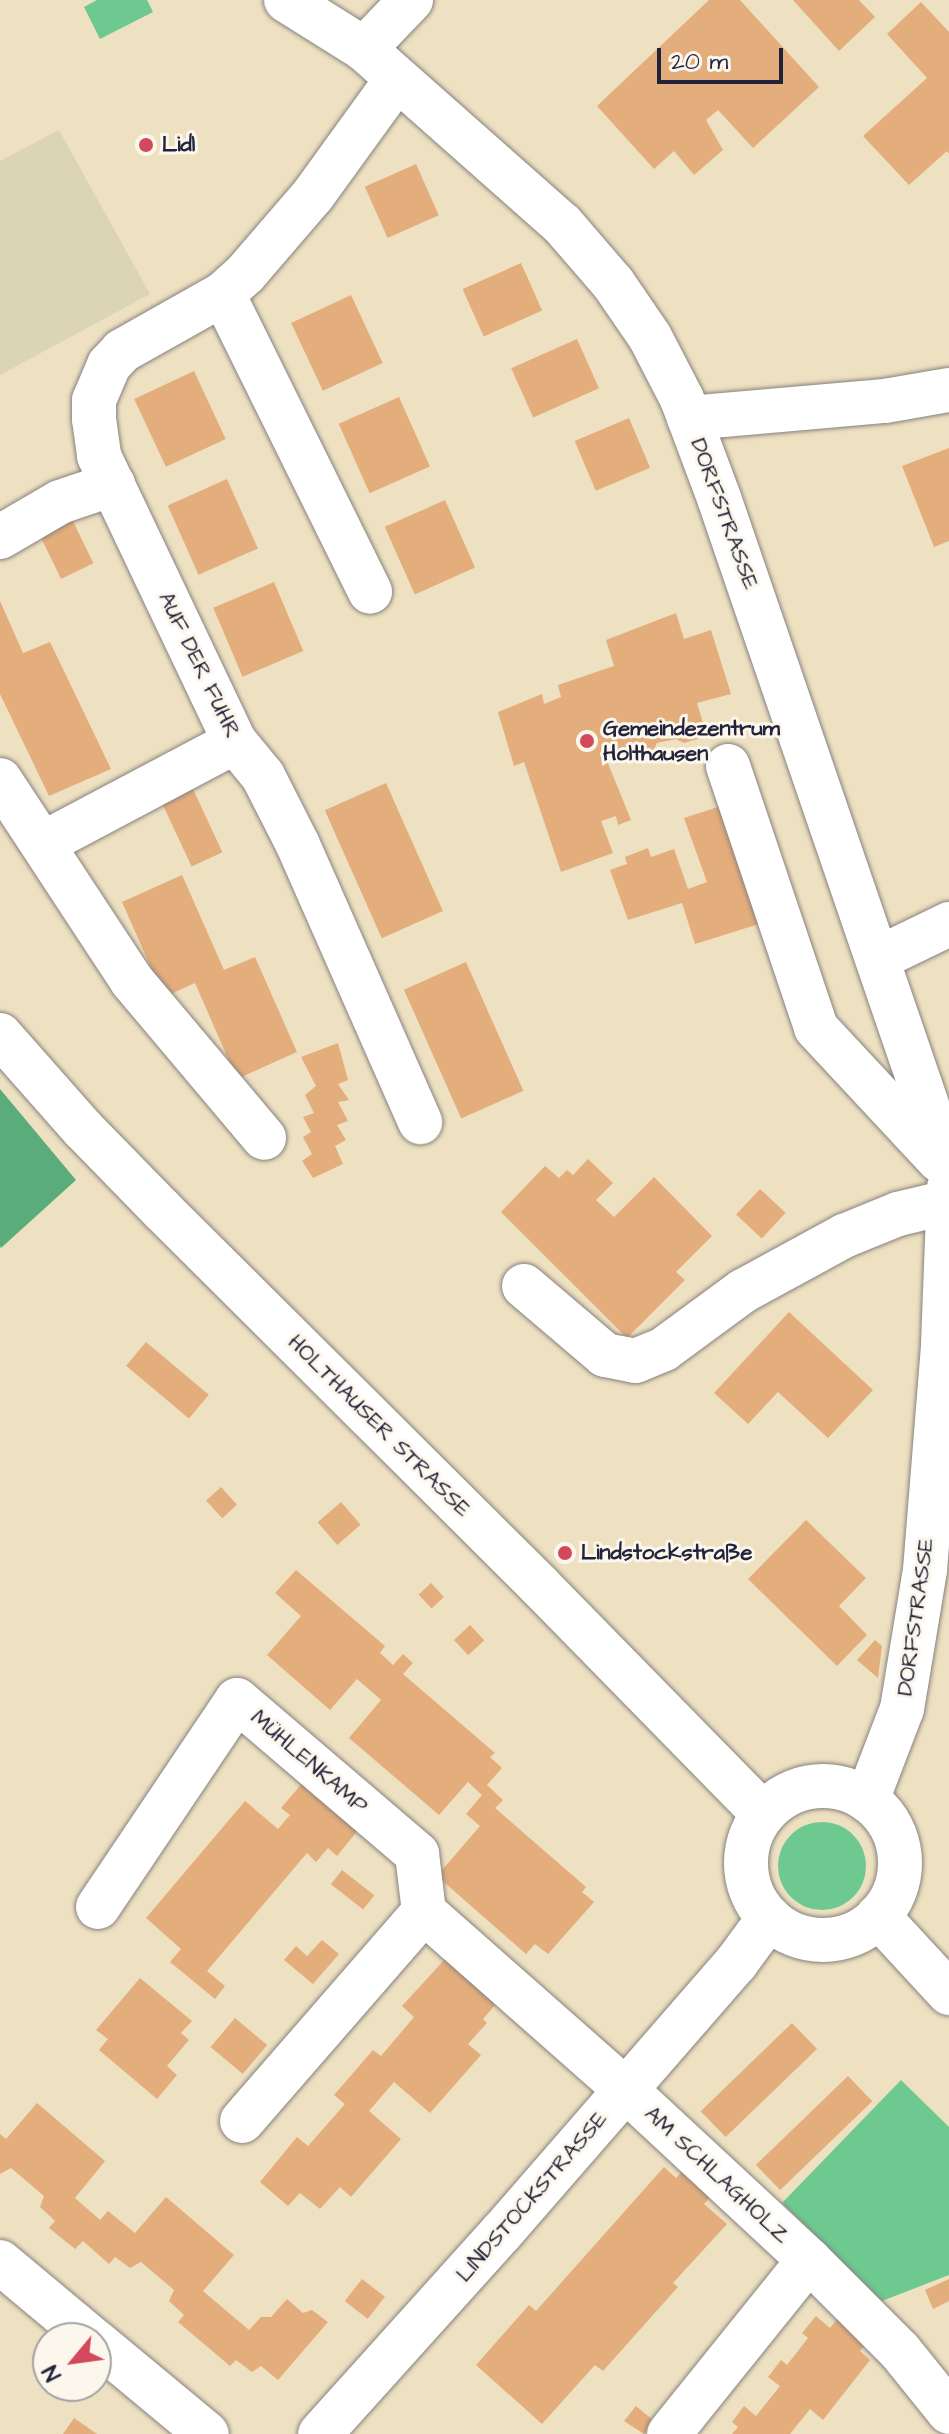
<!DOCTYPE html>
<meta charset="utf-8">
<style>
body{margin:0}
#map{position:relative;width:949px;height:2434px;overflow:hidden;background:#eee1c2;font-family:"Architects Daughter",sans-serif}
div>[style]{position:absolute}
.built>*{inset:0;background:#dbd4b5}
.green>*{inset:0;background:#6ec990}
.round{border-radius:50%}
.forest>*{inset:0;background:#5aad7a}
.building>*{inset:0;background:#e4ad7c;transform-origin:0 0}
.roads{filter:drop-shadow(0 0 2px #88827e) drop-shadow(0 0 2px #88827e)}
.minor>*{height:44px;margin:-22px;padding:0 22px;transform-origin:22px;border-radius:22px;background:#fff}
.minor>.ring{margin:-22px;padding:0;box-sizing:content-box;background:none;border:44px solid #fff;border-radius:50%}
.dots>*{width:22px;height:22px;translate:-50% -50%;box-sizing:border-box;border:4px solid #fbf7ec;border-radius:50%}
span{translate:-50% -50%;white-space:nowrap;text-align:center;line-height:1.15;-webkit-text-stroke:6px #fbf7ec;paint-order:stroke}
.poi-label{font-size:22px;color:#22223b;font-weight:700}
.left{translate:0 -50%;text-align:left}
.street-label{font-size:22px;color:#22223b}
.north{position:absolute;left:32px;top:2322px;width:80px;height:80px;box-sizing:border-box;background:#fbf7ec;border:2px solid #a4a2a5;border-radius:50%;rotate:241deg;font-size:22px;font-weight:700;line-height:32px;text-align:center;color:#22223b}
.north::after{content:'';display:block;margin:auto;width:28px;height:36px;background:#d1495b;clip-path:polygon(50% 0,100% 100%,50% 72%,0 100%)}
.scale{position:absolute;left:657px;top:48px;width:126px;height:36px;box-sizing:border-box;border:4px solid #22223b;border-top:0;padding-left:10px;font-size:24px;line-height:28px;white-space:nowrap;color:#22223b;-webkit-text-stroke:6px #fbf7ec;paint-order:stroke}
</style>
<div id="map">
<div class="built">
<div style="clip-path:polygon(59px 130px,150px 294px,0 375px,0 161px)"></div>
</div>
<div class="green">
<div style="clip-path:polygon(97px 0,147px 0,153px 12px,100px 39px,84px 7px)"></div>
<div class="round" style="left:778px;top:1822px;width:88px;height:88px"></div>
<div style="clip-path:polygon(901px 2080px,949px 2127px,949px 2275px,882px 2301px,782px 2203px)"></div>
</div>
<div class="forest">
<div style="clip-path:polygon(0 1089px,76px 1180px,1px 1248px,0 1246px)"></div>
</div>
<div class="building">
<div style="clip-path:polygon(709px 0,740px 0,819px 87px,753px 148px,718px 110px,706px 120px,723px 150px,694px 175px,674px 151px,654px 169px,597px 106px)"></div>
<div style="clip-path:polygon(793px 0,859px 0,875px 17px,839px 51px)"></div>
<div style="clip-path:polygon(921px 2px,949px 32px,949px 154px,947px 151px,909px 185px,863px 136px,927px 78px,887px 34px)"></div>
<div style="left:416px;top:164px;width:56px;height:56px;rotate:66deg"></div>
<div style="left:521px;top:263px;width:52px;height:64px;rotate:66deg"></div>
<div style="left:351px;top:295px;width:75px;height:66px;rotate:65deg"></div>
<div style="left:577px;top:339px;width:54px;height:72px;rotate:66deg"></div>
<div style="left:194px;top:371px;width:75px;height:66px;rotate:65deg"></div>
<div style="left:399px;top:397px;width:76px;height:66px;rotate:66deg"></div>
<div style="left:629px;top:418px;width:54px;height:59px;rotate:67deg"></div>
<div style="clip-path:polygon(949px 448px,949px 541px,934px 547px,902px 466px)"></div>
<div style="left:227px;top:479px;width:76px;height:65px;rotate:66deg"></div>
<div style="left:445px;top:500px;width:74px;height:66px;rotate:66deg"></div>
<div style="left:68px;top:511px;width:58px;height:36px;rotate:64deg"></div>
<div style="left:274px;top:582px;width:75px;height:66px;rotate:67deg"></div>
<div style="clip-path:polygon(0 601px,23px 653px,50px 642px,111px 769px,49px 796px,0 694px)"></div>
<div style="clip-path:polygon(676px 613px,684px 639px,711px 630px,731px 694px,697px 703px,707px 736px,684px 743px,676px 739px,657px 743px,652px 754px,637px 758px,633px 752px,607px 761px,631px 820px,618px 825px,616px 816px,601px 821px,613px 853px,561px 872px,524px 762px,514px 766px,498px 712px,542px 694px,544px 704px,561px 697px,558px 685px,614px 666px,606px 640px)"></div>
<div style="left:386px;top:783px;width:140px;height:67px;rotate:66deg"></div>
<div style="left:192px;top:787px;width:72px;height:34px;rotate:65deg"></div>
<div style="clip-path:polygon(727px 804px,759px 924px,695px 944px,682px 903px,628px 920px,610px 870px,627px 864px,625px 857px,648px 848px,651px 857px,674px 849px,688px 889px,707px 882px,684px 818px)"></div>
<div style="clip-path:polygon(182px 875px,224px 970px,255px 957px,297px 1052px,237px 1079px,195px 983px,164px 997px,122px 902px)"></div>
<div style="left:466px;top:962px;width:141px;height:68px;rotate:66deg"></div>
<div style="clip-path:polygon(338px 1043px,348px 1080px,338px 1084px,349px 1100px,338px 1102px,348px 1121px,337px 1125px,346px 1140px,335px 1146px,343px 1164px,313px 1178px,302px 1161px,312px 1154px,303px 1137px,311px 1132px,303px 1117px,314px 1113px,305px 1095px,316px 1086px,301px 1057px)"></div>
<div style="clip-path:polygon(588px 1159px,613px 1183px,596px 1200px,614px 1217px,654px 1177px,712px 1236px,676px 1272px,685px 1280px,627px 1338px,501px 1212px,545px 1166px,559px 1178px,567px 1170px,573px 1175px)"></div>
<div style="left:760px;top:1189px;width:35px;height:35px;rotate:43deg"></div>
<div style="clip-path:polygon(789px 1312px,873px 1390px,828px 1438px,778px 1392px,748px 1424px,714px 1393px)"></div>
<div style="left:146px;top:1342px;width:82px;height:31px;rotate:40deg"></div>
<div style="left:221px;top:1487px;width:24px;height:20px;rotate:48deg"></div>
<div style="left:341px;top:1502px;width:30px;height:31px;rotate:49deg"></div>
<div style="clip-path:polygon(806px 1520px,866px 1578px,839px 1606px,867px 1635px,837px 1666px,748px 1579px)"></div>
<div style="clip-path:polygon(296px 1570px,385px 1646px,380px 1653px,393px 1665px,403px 1654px,413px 1663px,403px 1674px,495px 1753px,490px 1757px,502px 1768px,487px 1785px,503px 1800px,495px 1808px,586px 1887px,582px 1892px,594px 1902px,548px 1954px,535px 1944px,526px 1954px,437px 1876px,480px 1826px,466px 1814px,482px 1795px,468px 1782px,439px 1815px,349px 1738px,381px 1700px,357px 1679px,330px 1710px,267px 1655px,301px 1616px,275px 1593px)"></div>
<div style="left:431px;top:1583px;width:19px;height:17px;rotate:47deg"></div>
<div style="left:470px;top:1625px;width:21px;height:22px;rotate:47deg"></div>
<div style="clip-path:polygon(875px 1640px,882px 1646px,878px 1678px,857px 1660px)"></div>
<div style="clip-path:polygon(304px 1781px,359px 1829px,337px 1856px,328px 1848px,316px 1862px,307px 1853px,207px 1971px,225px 1986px,215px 1999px,170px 1962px,181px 1949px,146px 1918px,245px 1801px,278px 1829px,290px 1815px,281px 1808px)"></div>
<div style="left:342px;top:1870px;width:41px;height:18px;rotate:38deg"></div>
<div style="clip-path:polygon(322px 1940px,339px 1954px,313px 1984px,284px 1960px,296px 1946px,307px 1956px)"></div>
<div style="clip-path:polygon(445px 1959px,496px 2004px,483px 2019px,487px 2023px,468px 2044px,481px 2055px,430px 2113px,394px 2082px,369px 2111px,401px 2139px,351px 2197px,340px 2187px,320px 2209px,300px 2193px,288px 2206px,260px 2182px,297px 2137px,308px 2146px,345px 2104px,334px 2095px,373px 2050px,381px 2056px,414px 2017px,402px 2006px)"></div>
<div style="clip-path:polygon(140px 1978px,192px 2021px,181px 2033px,189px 2040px,167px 2066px,177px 2075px,157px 2099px,99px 2050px,108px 2039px,96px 2030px)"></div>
<div style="left:235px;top:2018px;width:42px;height:38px;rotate:40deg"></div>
<div style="left:792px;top:2023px;width:36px;height:127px;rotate:46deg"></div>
<div style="left:848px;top:2076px;width:35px;height:128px;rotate:46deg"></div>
<div style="clip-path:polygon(37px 2103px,105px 2161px,75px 2198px,100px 2220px,108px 2211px,135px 2233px,166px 2197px,234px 2255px,203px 2291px,249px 2330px,261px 2317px,271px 2317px,287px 2299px,303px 2313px,312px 2310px,328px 2322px,278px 2380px,261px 2366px,252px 2372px,236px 2360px,230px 2366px,178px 2322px,184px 2315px,169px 2301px,174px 2290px,141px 2262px,130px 2268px,115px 2257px,109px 2264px,83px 2241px,75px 2249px,49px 2228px,55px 2221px,40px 2207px,44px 2196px,11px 2168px,0 2174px,0 2134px,6px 2139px)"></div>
<div style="clip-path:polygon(689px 2164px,717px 2189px,704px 2204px,727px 2224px,673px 2283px,678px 2287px,603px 2371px,595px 2365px,542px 2424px,476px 2365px,529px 2305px,536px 2311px,664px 2167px,676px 2178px)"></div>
<div style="left:362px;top:2279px;width:29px;height:28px;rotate:38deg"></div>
<div style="clip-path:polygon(949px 2279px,949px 2301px,933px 2309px,925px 2290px)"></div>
<div style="clip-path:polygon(842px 2313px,871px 2337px,860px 2351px,870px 2360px,823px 2420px,810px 2409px,790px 2434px,732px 2434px,738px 2427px,732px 2422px,744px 2406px,756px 2416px,780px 2386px,768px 2377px,781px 2360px,787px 2365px,808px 2338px,802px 2333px,816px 2316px,830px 2328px)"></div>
<div style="clip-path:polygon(636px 2406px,654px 2421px,644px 2434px,624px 2421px)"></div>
<div style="clip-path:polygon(74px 2418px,97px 2434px,63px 2434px)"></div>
</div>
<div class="roads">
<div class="minor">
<div style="left:286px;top:0;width:92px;rotate:32.1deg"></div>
<div style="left:364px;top:49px;width:264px;rotate:41.5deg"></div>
<div style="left:562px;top:224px;width:78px;rotate:49.2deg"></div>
<div style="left:613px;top:283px;width:65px;rotate:55.6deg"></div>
<div style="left:650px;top:337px;width:70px;rotate:62.7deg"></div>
<div style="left:682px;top:399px;width:106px;rotate:69.5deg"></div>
<div style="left:719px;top:498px;width:709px;rotate:71.08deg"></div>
<div style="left:364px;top:49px;width:68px;rotate:-46.2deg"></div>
<div style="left:397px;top:79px;width:143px;rotate:125.9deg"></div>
<div style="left:313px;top:195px;width:104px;rotate:130.7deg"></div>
<div style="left:245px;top:274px;width:30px;rotate:138deg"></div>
<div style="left:223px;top:294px;width:116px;rotate:150.6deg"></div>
<div style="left:122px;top:351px;width:19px;rotate:133deg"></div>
<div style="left:109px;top:365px;width:38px;rotate:113deg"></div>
<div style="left:94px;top:400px;width:19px;rotate:90deg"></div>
<div style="left:94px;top:419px;width:37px;rotate:82deg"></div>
<div style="left:99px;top:456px;width:317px;rotate:64.6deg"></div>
<div style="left:235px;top:742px;width:44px;rotate:50.5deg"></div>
<div style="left:263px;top:776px;width:77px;rotate:63.1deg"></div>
<div style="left:298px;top:845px;width:303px;rotate:66.2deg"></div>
<div style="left:223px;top:294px;width:332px;rotate:63.7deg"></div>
<div style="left:689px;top:418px;width:197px;rotate:-5deg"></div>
<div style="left:885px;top:401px;width:65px;rotate:-9.8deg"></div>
<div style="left:0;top:537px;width:69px;rotate:-30.3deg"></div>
<div style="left:60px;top:502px;width:56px;rotate:-18.8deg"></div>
<div style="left:728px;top:766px;width:276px;rotate:71.4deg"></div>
<div style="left:816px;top:1028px;width:180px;rotate:47deg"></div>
<div style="left:0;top:780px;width:240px;rotate:56.7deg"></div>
<div style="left:132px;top:981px;width:205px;rotate:49.9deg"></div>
<div style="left:44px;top:843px;width:216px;rotate:-27.9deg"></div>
<div style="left:879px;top:958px;width:78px;rotate:-25.9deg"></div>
<div style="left:0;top:1035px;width:125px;rotate:48.6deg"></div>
<div style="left:83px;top:1129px;width:113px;rotate:45.7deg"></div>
<div style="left:162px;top:1210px;width:533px;rotate:44.85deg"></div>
<div style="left:540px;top:1586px;width:319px;rotate:45.6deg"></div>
<div style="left:524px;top:1286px;width:106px;rotate:40.4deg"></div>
<div style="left:605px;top:1355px;width:31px;rotate:11deg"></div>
<div style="left:635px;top:1361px;width:31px;rotate:-22deg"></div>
<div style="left:664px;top:1349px;width:98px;rotate:-36.3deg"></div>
<div style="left:743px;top:1291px;width:115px;rotate:-28.6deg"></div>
<div style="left:844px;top:1236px;width:58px;rotate:-22.2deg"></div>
<div style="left:898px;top:1214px;width:51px;rotate:-13.5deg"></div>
<div class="ring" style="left:746px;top:1786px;width:110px;height:110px"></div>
<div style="left:867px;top:1800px;width:97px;rotate:-69deg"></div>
<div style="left:902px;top:1709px;width:141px;rotate:-80.6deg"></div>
<div style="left:925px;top:1570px;width:227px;rotate:-85.4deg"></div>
<div style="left:943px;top:1344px;width:157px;rotate:-87.8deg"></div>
<div style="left:98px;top:1907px;width:249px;rotate:-56.1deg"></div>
<div style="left:237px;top:1700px;width:237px;rotate:40.5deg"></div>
<div style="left:417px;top:1854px;width:58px;rotate:83.1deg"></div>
<div style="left:424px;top:1912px;width:269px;rotate:41.4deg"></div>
<div style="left:626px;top:2090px;width:250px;rotate:42.9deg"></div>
<div style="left:809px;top:2260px;width:129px;rotate:45deg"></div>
<div style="left:900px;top:2351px;width:78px;rotate:51.2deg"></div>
<div style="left:878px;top:1916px;width:105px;rotate:47.3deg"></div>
<div style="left:242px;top:2121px;width:277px;rotate:-49deg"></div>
<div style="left:0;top:2262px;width:119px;rotate:39.9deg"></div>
<div style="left:96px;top:2342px;width:144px;rotate:39.7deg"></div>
<div style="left:320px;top:2434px;width:272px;rotate:-48deg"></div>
<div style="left:502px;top:2232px;width:357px;rotate:-49deg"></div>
<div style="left:736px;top:1963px;width:56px;rotate:-53.7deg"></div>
<div style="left:669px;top:2434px;width:223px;rotate:-51.2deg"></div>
</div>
</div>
<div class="dots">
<div style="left:146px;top:145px;background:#d1495b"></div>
<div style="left:587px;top:741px;background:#d1495b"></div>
<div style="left:565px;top:1553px;background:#d1495b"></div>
</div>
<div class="poi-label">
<span class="left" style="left:162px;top:145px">Lidl</span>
<span class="left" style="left:603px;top:741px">Gemeindezentrum<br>Holthausen</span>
<span class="left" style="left:581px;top:1553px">Lindstockstraße</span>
</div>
<div class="street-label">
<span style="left:724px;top:514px;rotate:70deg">DORFSTRASSE</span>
<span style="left:199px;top:665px;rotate:64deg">AUF DER FUHR</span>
<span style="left:379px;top:1426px;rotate:45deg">HOLTHAUSER STRASSE</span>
<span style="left:916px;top:1617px;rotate:-82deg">DORFSTRASSE</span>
<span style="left:309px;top:1762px;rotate:41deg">MÜHLENKAMP</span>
<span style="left:717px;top:2175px;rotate:43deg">AM SCHLAGHOLZ</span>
<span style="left:532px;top:2197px;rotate:-49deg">LINDSTOCKSTRASSE</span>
</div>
<div class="north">N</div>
<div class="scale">20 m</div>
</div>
